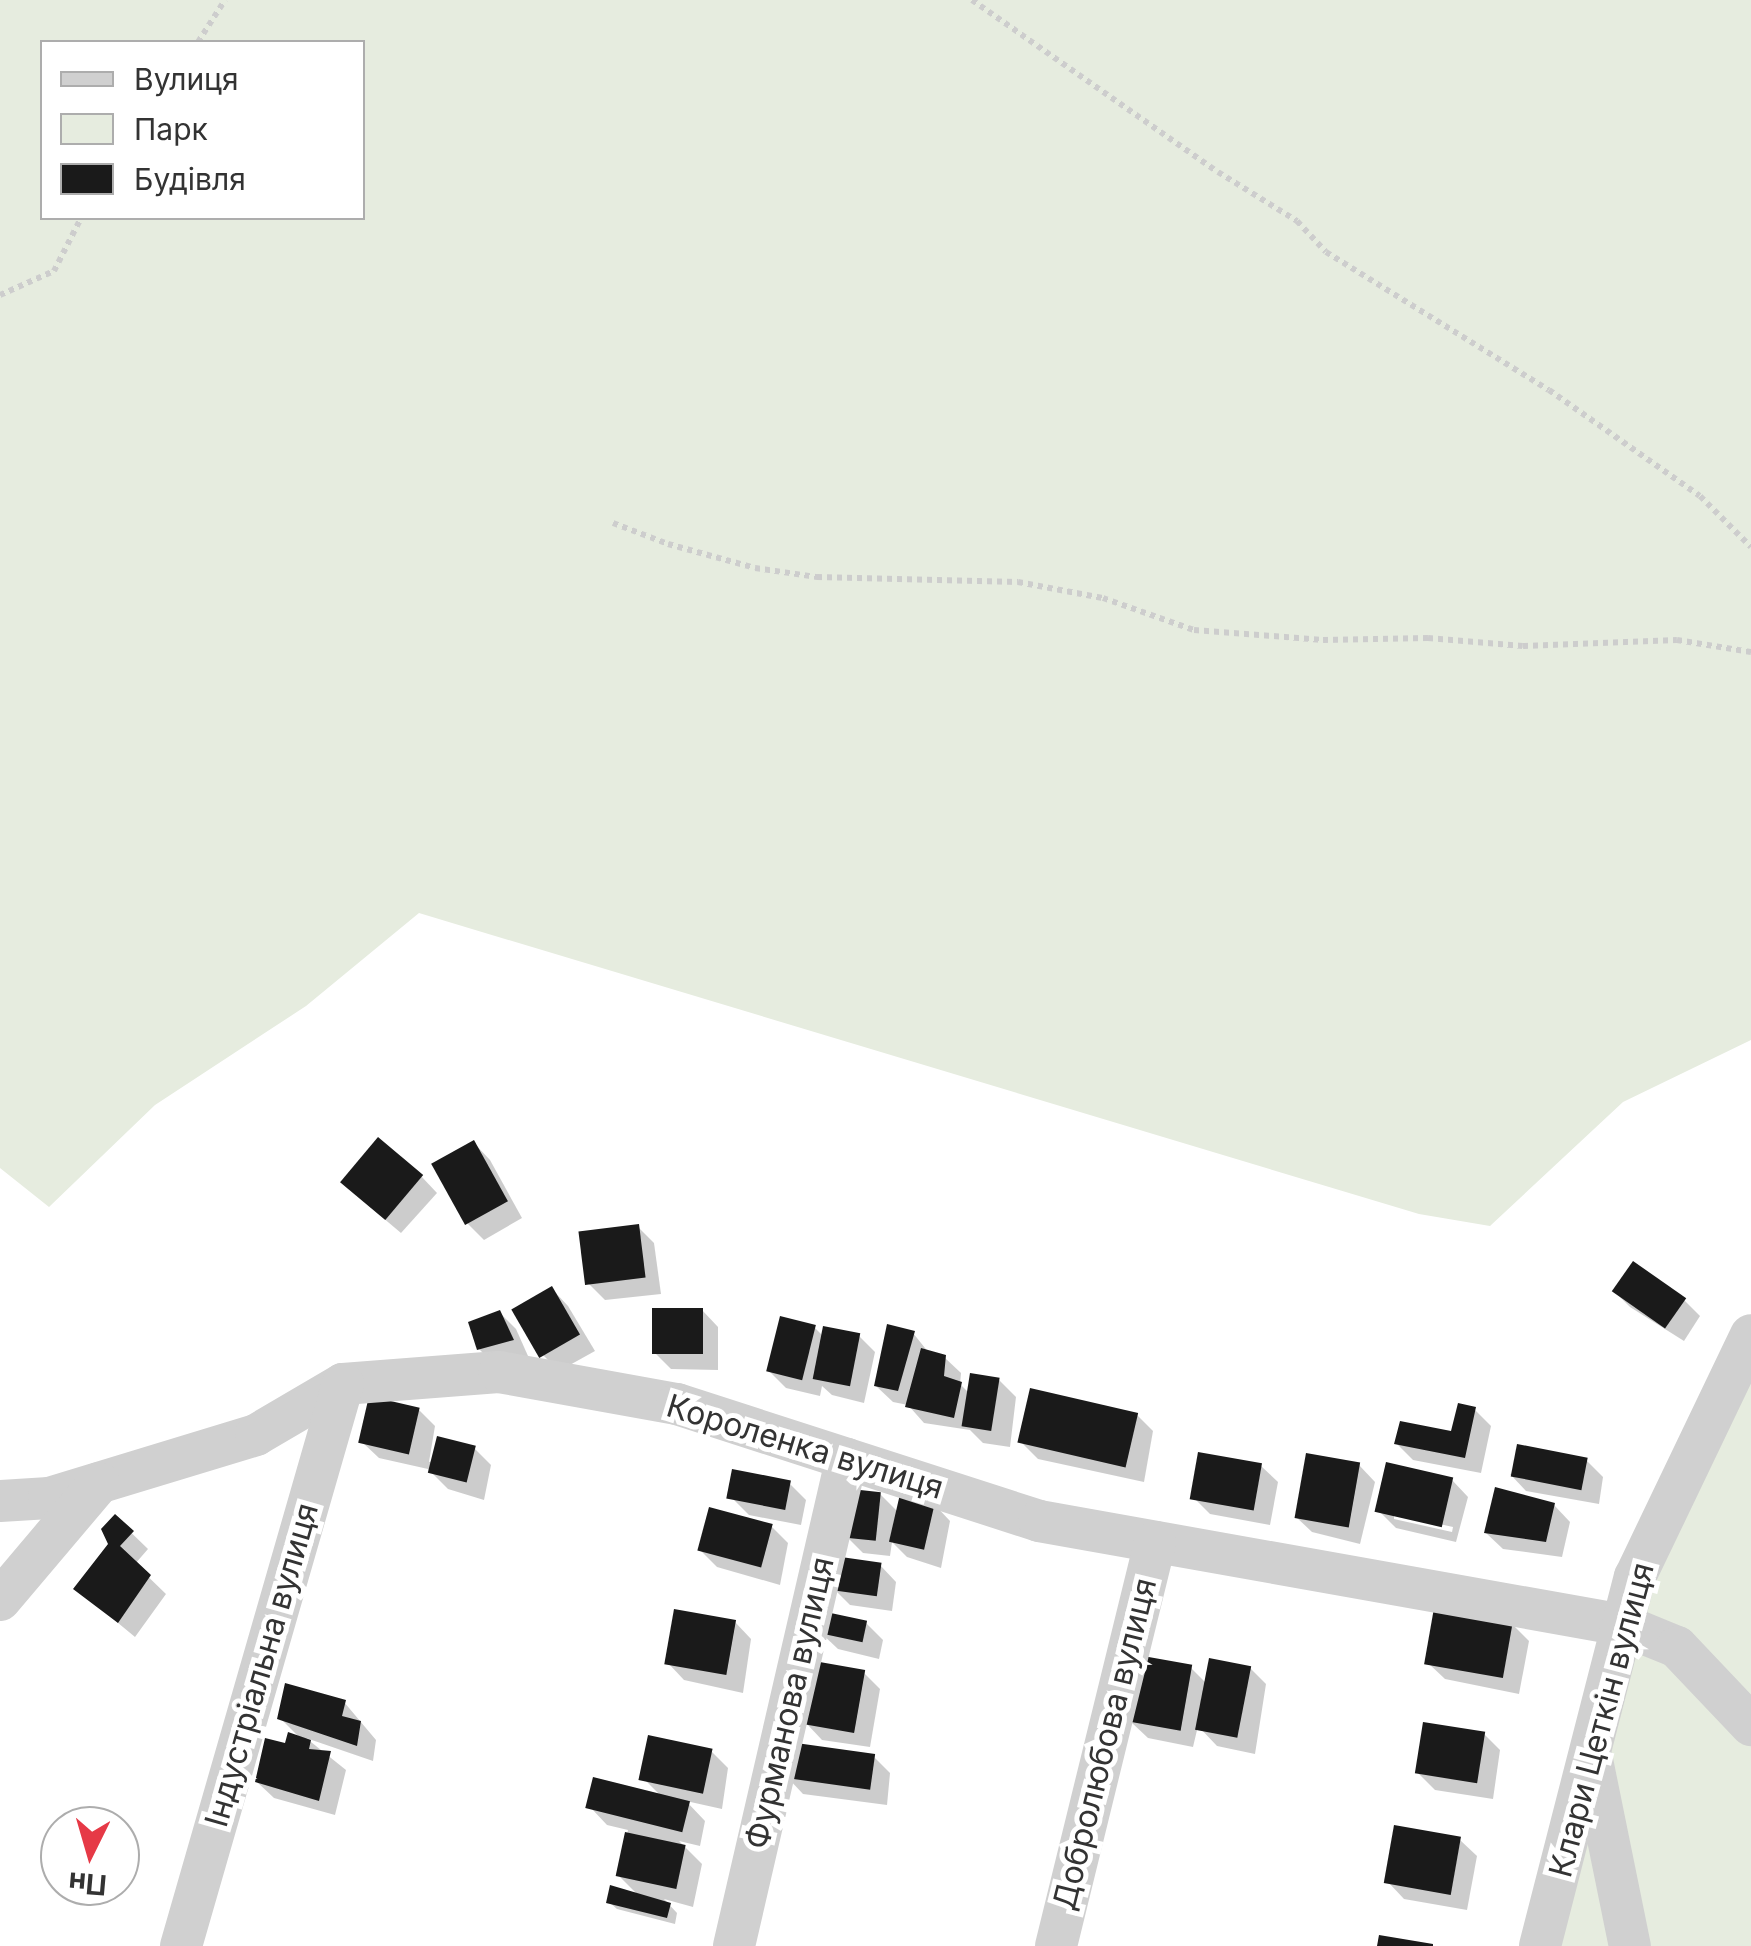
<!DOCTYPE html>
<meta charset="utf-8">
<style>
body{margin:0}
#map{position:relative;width:1751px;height:1946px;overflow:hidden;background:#fff;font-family:Inter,sans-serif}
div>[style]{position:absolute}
.green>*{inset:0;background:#e6ecdf}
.shadow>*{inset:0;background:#0003}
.building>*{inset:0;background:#1a1a1a;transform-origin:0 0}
.path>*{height:6px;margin-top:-3px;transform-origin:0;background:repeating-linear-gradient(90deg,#cdcdcd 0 5px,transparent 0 10px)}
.street>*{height:42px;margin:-21px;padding:0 21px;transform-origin:21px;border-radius:21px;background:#d0d0d0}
span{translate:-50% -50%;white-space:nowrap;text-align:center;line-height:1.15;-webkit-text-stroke:10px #fff;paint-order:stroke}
.street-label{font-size:32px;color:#333}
.legend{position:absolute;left:40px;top:40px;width:325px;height:180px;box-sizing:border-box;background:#fff;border:2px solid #adadad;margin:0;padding:12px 18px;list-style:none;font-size:30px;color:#333}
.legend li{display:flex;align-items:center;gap:20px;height:50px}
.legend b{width:50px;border:2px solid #adadad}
.north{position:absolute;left:40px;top:1806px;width:100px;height:100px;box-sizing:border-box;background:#fff;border:2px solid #adadad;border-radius:50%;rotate:185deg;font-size:28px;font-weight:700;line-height:40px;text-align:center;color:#333}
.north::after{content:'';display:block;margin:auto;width:35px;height:45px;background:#e63946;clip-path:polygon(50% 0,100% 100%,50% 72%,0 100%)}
</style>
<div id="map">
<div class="green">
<div style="clip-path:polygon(evenodd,0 0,1751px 0,1751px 1040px,1623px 1102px,1490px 1226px,1419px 1214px,419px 913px,306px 1006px,155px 1105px,49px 1207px,0 1168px,0 0,42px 42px,362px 42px,362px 218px,42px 218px,42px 42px)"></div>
<div style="clip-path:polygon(1751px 1335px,1751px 1946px,1540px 1946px,1623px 1625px)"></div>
</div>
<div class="shadow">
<div style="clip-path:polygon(474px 1143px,490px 1160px,522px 1218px,484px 1240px,468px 1224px,436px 1167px)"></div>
<div style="clip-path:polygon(421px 1176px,437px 1193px,401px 1233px,357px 1196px)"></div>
<div style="clip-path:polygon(638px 1227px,654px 1243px,661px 1294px,605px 1300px,589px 1284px)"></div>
<div style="clip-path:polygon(552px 1289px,568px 1306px,595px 1351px,559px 1371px,542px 1354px)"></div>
<div style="clip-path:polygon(1614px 1291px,1684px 1300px,1700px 1316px,1684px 1341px,1630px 1307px)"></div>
<div style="clip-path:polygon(702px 1310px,718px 1327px,718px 1370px,671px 1369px,655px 1353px)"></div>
<div style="clip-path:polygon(499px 1312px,516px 1329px,528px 1356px,496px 1366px,479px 1349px)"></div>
<div style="clip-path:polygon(815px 1328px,823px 1336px,859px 1336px,875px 1352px,864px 1403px,832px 1395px,822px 1386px,820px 1396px,786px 1388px,770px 1372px)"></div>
<div style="clip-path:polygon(913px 1333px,929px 1353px,944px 1357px,961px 1373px,960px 1384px,970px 1394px,999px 1380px,1016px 1397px,1010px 1447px,983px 1443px,970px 1430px,924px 1423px,908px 1405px,893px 1402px,876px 1386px)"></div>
<div style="clip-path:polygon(1474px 1409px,1491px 1426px,1481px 1473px,1413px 1460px,1397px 1444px,1452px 1434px)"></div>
<div style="clip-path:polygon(419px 1410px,435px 1426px,429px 1462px,475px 1449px,491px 1465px,484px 1500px,448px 1489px,428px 1469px,379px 1458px,362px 1442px)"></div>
<div style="clip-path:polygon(1136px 1414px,1153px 1431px,1144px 1482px,1038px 1459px,1021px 1442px)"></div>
<div style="clip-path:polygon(1587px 1461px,1603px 1477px,1599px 1504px,1526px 1491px,1510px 1474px)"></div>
<div style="clip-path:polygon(1359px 1465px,1375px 1482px,1360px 1544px,1312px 1532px,1295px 1516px)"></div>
<div style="clip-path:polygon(1261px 1466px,1278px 1482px,1270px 1525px,1210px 1514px,1194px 1498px)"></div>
<div style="clip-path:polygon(evenodd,1452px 1480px,1468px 1497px,1456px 1542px,1396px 1528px,1379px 1511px,1452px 1480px,1394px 1514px,1453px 1527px,1452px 1532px,1394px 1519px,1394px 1514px)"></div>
<div style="clip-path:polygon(789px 1483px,806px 1500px,801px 1525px,749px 1515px,732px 1498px)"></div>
<div style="clip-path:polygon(880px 1494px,898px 1512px,934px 1504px,950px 1521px,941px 1568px,907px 1557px,892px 1542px,890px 1556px,863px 1553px,847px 1537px)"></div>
<div style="clip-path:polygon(1554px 1505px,1570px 1522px,1562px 1557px,1503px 1549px,1486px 1533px)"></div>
<div style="clip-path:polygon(115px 1517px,148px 1549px,135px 1564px,166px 1594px,135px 1637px,77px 1589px,111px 1544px)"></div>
<div style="clip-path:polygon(772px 1527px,788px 1543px,780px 1585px,717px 1567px,700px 1550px)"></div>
<div style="clip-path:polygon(880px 1565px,896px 1582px,892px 1611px,850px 1605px,834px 1589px)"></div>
<div style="clip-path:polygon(735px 1622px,751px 1639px,743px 1693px,684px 1680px,668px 1663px)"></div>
<div style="clip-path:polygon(866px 1623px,883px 1640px,879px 1659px,838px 1649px,821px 1633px)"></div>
<div style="clip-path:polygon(1512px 1624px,1529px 1641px,1519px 1694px,1445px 1679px,1428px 1663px)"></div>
<div style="clip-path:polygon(1191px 1668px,1208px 1685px,1250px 1668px,1266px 1684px,1255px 1754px,1217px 1746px,1198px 1726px,1193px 1747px,1148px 1738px,1131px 1722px)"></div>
<div style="clip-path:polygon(863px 1672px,880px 1689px,870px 1747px,822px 1740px,806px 1723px)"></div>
<div style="clip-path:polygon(344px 1702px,376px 1740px,373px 1761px,306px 1738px,346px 1770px,335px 1815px,274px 1798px,257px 1782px,286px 1746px,301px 1739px,280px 1718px)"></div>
<div style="clip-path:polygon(1484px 1734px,1500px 1750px,1493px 1799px,1435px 1790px,1418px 1773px)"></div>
<div style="clip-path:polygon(712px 1752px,728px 1768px,722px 1809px,686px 1801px,705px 1821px,700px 1846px,679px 1841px,702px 1864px,693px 1907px,664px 1899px,677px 1913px,675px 1924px,617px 1909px,609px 1902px,639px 1896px,618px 1875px,628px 1830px,607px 1825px,591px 1808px,662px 1797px,644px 1779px)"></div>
<div style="clip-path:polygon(874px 1757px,890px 1773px,887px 1805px,803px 1794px,787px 1777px)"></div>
<div style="clip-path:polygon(1460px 1840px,1477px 1856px,1467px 1910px,1404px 1899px,1388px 1882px)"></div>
</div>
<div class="building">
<div style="left:378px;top:1137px;width:59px;height:59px;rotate:40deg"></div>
<div style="left:474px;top:1140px;width:70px;height:49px;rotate:61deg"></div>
<div style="left:639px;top:1224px;width:54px;height:61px;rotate:83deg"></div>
<div style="left:1633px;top:1261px;width:65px;height:37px;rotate:35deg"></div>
<div style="left:552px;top:1286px;width:56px;height:47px;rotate:60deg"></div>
<div style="left:652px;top:1308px;width:51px;height:46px"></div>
<div style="clip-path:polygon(500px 1310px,514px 1340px,477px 1350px,468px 1322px)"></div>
<div style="left:780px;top:1316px;width:37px;height:57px;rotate:14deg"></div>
<div style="clip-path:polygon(887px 1324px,915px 1331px,898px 1391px,874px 1386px)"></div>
<div style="left:823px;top:1326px;width:38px;height:54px;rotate:11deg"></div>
<div style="clip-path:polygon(921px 1348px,946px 1355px,944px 1376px,962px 1382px,954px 1418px,905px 1407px)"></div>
<div style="left:970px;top:1373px;width:30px;height:54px;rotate:9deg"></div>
<div style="left:1030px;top:1388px;width:111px;height:56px;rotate:13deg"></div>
<div style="left:369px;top:1396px;width:52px;height:48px;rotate:13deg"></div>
<div style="clip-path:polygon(1458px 1403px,1476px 1407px,1465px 1458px,1394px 1444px,1400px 1421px,1451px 1431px)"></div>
<div style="left:437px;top:1436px;width:40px;height:38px;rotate:14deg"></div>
<div style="left:1517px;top:1444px;width:72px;height:33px;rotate:11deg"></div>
<div style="left:1198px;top:1452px;width:65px;height:48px;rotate:10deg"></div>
<div style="left:1306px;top:1453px;width:55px;height:66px;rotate:10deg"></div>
<div style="left:1386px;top:1462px;width:69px;height:51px;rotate:13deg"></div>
<div style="left:732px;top:1469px;width:60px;height:30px;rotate:11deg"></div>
<div style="clip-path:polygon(1495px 1487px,1555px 1503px,1546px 1542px,1484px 1533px)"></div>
<div style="left:851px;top:1489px;width:30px;height:49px;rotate:6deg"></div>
<div style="left:900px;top:1494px;width:36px;height:49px;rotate:13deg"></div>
<div style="left:709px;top:1507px;width:66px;height:45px;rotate:15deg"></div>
<div style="clip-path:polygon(115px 1514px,134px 1531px,120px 1546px,151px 1575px,118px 1623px,73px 1589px,108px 1544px,101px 1529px)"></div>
<div style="left:834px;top:1556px;width:48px;height:34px;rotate:8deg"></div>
<div style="left:1434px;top:1608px;width:80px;height:57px;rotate:10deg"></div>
<div style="left:674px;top:1609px;width:63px;height:56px;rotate:10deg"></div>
<div style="left:826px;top:1612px;width:42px;height:22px;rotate:12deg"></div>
<div style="left:1143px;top:1656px;width:50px;height:67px;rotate:10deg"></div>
<div style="left:1209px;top:1658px;width:43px;height:73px;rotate:11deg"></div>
<div style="left:814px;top:1661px;width:52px;height:64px;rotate:10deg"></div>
<div style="clip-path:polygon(285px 1683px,346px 1700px,342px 1716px,361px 1721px,357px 1746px,277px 1719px)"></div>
<div style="left:1423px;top:1722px;width:63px;height:52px;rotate:9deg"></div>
<div style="clip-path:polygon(288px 1732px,311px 1740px,309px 1749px,331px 1751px,319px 1801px,255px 1782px,265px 1738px,285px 1743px)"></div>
<div style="left:648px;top:1735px;width:66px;height:46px;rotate:12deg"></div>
<div style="left:789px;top:1742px;width:87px;height:36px;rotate:8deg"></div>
<div style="left:593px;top:1777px;width:100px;height:32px;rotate:14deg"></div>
<div style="left:1394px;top:1825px;width:68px;height:59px;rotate:10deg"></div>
<div style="left:625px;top:1832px;width:62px;height:45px;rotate:12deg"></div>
<div style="clip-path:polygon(610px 1885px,671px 1903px,667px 1918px,606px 1903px)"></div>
<div style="clip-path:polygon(1379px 1935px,1433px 1944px,1433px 1946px,1377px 1946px)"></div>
</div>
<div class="path">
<div style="left:972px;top:0;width:300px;rotate:35deg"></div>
<div style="left:1218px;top:172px;width:93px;rotate:31.8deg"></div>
<div style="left:1297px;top:221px;width:42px;rotate:46.9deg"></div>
<div style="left:1326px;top:252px;width:262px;rotate:31.8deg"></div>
<div style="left:1549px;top:390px;width:184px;rotate:35.1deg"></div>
<div style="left:1700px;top:496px;width:72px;rotate:45deg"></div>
<div style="left:198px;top:42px;width:50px;rotate:-57.3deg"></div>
<div style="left:0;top:295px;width:59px;rotate:-24deg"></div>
<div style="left:54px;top:271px;width:59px;rotate:-63deg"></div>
<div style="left:613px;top:523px;width:59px;rotate:20.9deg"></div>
<div style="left:668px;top:544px;width:90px;rotate:15.4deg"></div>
<div style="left:755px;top:568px;width:63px;rotate:8.3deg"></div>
<div style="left:817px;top:577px;width:201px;rotate:1.4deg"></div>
<div style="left:1018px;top:582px;width:86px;rotate:10.7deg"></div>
<div style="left:1103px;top:598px;width:96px;rotate:19.4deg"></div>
<div style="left:1194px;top:630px;width:129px;rotate:4.4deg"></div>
<div style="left:1323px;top:640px;width:105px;rotate:-1.1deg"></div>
<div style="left:1428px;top:638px;width:95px;rotate:4.8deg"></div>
<div style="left:1523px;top:646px;width:154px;rotate:-2.2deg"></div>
<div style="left:1677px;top:640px;width:75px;rotate:9.2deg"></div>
</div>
<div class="street">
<div style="left:0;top:1501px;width:49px;rotate:-3.5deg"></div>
<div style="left:49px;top:1498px;width:216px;rotate:-16.9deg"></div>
<div style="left:256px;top:1435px;width:101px;rotate:-30.4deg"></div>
<div style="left:343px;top:1384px;width:156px;rotate:-4.4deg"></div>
<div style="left:499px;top:1372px;width:181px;rotate:10.2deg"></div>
<div style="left:677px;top:1404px;width:380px;rotate:17.9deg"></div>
<div style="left:1039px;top:1521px;width:593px;rotate:10.1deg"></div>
<div style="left:1623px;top:1625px;width:58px;rotate:22.2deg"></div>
<div style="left:1677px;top:1647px;width:108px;rotate:46.5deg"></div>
<div style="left:0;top:1600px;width:153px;rotate:-49.8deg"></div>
<div style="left:1592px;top:1760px;width:190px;rotate:78.5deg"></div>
<div style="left:181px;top:1946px;width:585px;rotate:-73.92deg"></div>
<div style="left:734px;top:1946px;width:500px;rotate:-77deg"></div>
<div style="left:1056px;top:1946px;width:416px;rotate:-76.2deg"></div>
<div style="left:1540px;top:1946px;width:381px;rotate:-75.6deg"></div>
<div style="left:1635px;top:1577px;width:268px;rotate:-64.4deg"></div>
</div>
<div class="street-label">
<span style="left:805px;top:1447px;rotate:17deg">Короленка вулиця</span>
<span style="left:262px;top:1665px;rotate:-74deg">Індустріальна вулиця</span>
<span style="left:790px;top:1703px;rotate:-77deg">Фурманова вулиця</span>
<span style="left:1602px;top:1720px;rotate:-75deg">Клари Цеткін вулиця</span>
<span style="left:1105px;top:1744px;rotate:-76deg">Добролюбова вулиця</span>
</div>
<ul class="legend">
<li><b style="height:12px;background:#d0d0d0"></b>Вулиця</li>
<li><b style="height:28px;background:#e6ecdf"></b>Парк</li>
<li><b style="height:28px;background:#1a1a1a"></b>Будівля</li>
</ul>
<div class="north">Пн</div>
</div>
